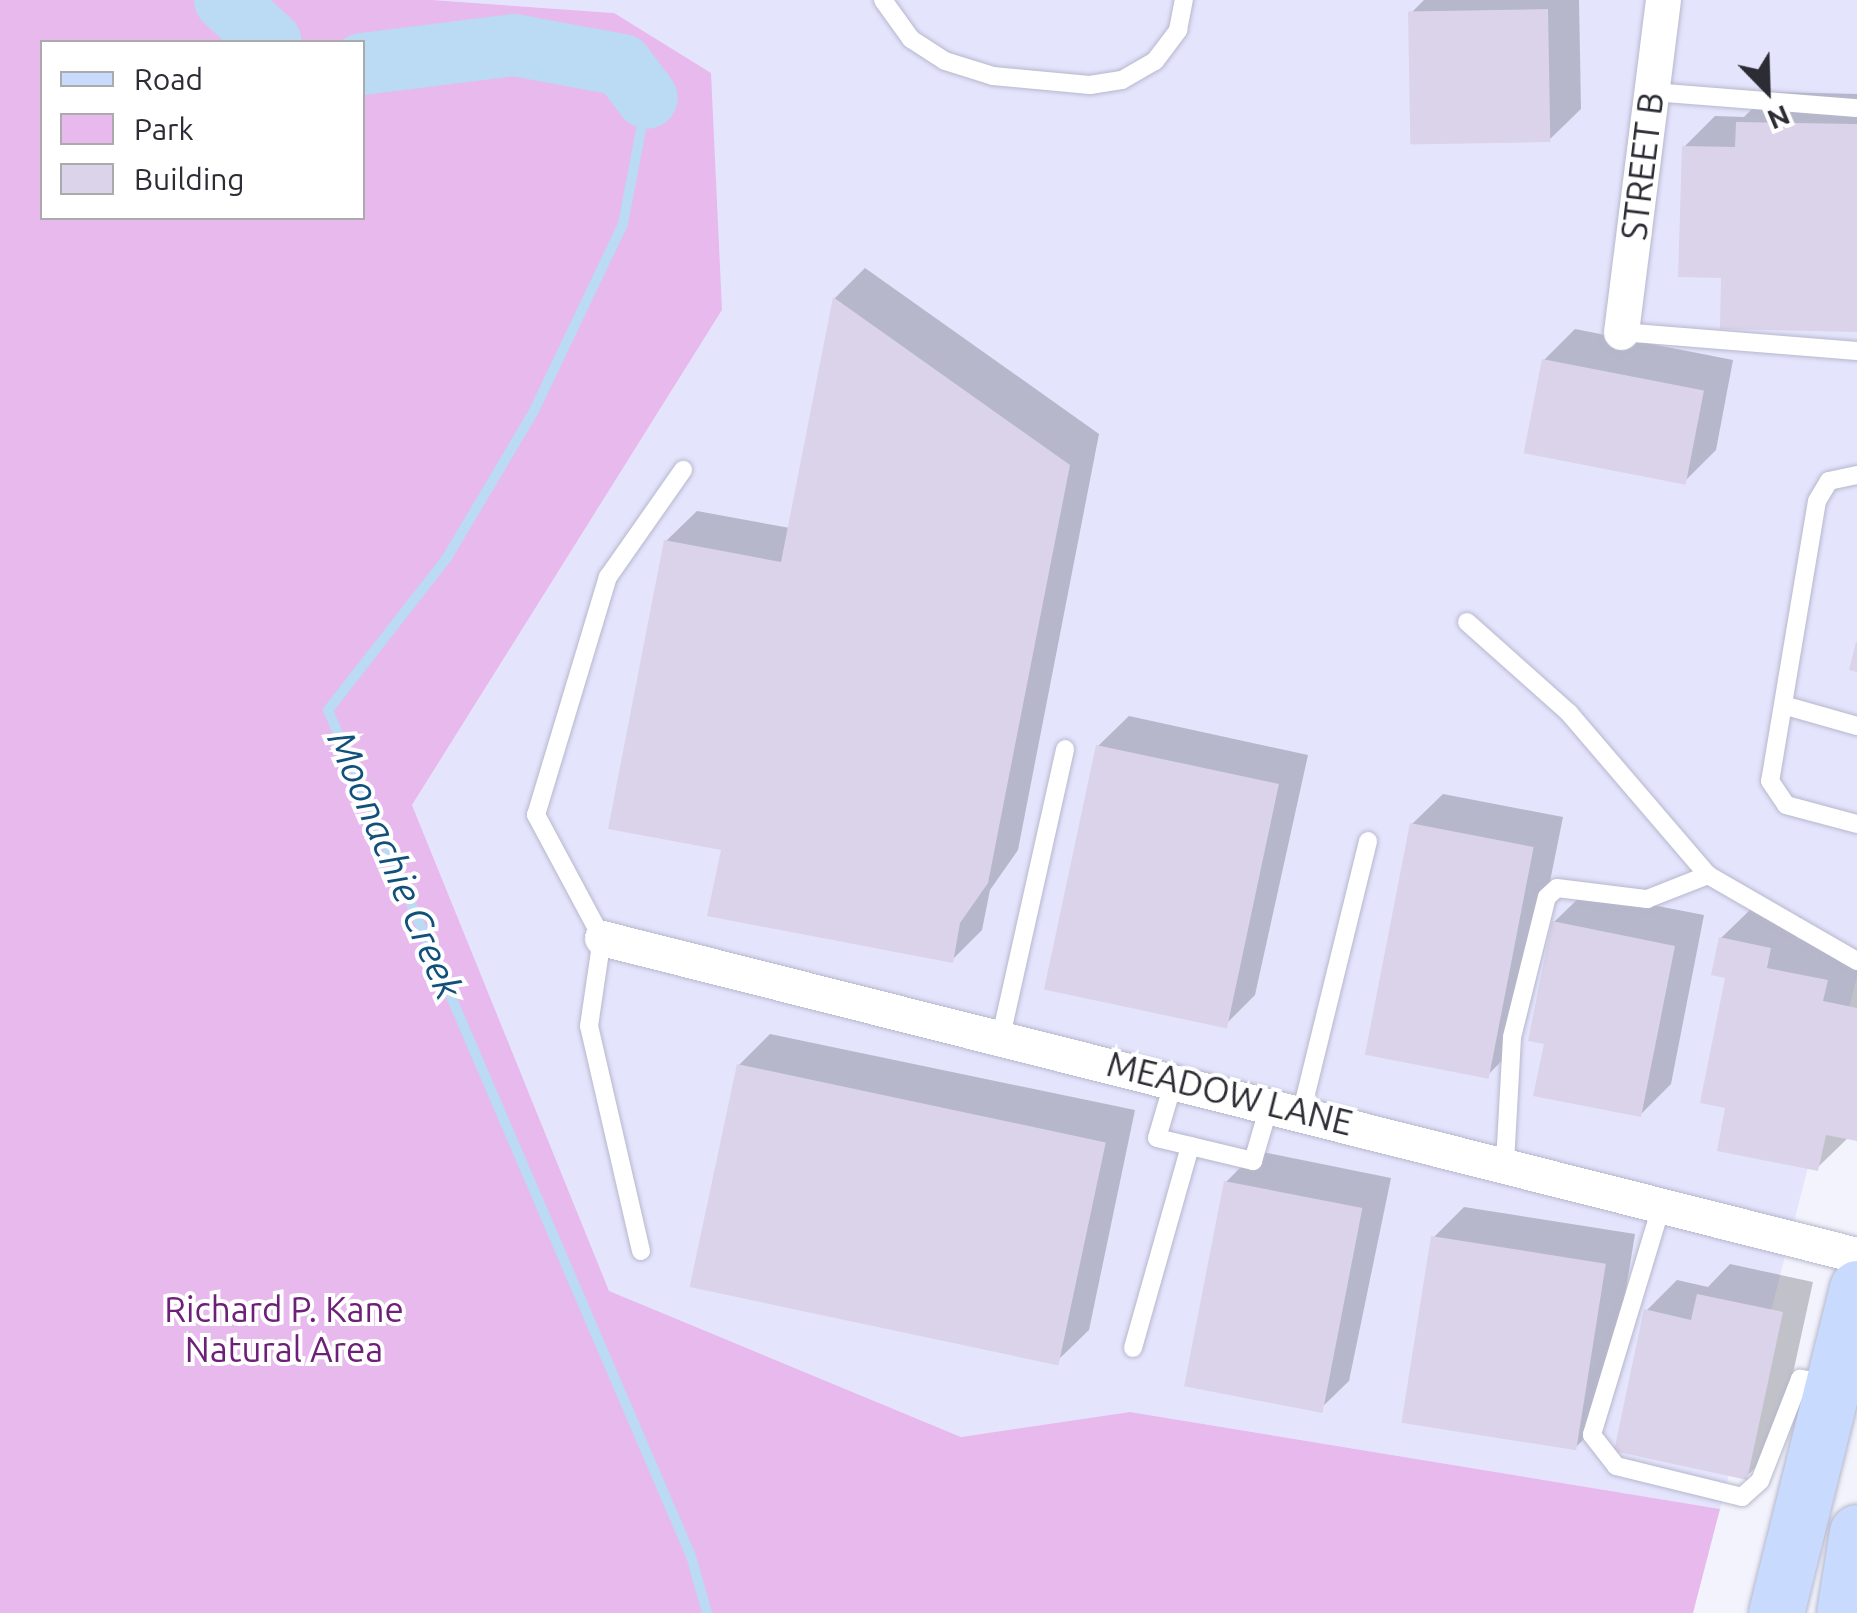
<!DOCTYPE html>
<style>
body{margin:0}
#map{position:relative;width:1857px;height:1613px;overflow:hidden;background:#f2f3fc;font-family:Ubuntu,sans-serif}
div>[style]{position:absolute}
.built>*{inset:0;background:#e4e5fd}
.green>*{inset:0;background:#e7b9ed}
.shadow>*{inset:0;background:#0003}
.stream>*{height:10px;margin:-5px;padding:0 5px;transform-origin:5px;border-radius:5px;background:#bbdaf4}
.river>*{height:62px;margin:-31px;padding:0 31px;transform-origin:31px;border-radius:31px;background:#bbdaf4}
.building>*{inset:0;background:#dbd3e9;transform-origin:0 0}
.roads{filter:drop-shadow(0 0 2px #b6b7cc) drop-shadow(0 0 2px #b6b7cc)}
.service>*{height:18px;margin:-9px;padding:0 9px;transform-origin:9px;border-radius:9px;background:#fff}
.minor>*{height:35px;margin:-17.5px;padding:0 17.5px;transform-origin:17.5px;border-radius:17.5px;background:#fff}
.primary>*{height:55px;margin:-27.5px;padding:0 27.5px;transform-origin:27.5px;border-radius:27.5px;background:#c8dbfe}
span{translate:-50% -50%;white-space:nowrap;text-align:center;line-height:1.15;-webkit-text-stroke:8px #fff;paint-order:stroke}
.street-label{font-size:35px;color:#2c2c35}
.park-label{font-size:35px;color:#6d2078}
.water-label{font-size:38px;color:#10507a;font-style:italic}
.legend{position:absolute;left:40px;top:40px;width:325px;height:180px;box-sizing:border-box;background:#fff;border:2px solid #ababae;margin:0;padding:12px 18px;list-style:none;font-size:30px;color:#2c2c35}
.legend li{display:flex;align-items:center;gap:20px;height:50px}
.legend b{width:50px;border:2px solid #ababae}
.north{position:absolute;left:1717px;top:40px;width:100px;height:100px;-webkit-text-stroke:8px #fff;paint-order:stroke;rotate:157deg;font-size:28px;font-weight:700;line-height:40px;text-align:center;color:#2c2c35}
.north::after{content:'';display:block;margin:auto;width:35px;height:45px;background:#2c2c35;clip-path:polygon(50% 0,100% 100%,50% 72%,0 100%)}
</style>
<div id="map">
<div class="built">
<div style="clip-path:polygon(433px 0,1857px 0,1857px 977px,1720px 1509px,1130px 1412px,961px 1437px,608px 1291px,412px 805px,722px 310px,614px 13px)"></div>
</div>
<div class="green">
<div style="clip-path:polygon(evenodd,0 0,433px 0,614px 13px,711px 73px,722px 310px,412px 805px,609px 1291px,961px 1437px,1130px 1412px,1720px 1509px,1693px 1613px,0 1613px,0 0,42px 42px,362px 42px,362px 218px,42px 218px,42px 42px)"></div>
</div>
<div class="shadow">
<div style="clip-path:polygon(1424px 0,1579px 0,1581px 109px,1550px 139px,1410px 14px)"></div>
<div style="clip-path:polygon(1769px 92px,1857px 94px,1857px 329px,1724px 276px,1684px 147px,1715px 116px,1744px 117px)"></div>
<div style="clip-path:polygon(865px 268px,1099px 434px,1018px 850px,990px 890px,982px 930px,952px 960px,724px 848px,666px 541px,697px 511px,790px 528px,835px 298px)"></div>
<div style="clip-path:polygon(1575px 329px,1733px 360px,1716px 450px,1685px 481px,1544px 360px)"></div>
<div style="clip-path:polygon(1129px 716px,1308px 755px,1255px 995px,1224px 1026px,1098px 746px)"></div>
<div style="clip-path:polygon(1443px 794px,1563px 817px,1517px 1045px,1487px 1076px,1412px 824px)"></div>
<div style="clip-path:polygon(1585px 892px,1704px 915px,1671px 1084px,1640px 1115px,1546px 1042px,1554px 922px)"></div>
<div style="clip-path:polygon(1752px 908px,1801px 917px,1797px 938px,1857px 950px,1857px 1138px,1849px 1137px,1817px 1168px,1728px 1106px,1728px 976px,1721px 938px)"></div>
<div style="clip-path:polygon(770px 1034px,1135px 1110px,1089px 1330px,1058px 1360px,739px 1065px)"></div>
<div style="clip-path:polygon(1257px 1151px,1391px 1178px,1349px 1381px,1318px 1411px,1226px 1182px)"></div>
<div style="clip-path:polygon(1464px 1207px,1635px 1234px,1605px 1418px,1575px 1448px,1434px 1237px)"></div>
<div style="clip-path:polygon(1730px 1264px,1813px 1282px,1777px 1446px,1746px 1477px,1646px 1311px,1677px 1280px,1708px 1287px)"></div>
</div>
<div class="stream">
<div style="left:647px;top:98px;width:128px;rotate:100.8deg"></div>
<div style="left:623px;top:224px;width:207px;rotate:115.5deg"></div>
<div style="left:534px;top:411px;width:172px;rotate:120.7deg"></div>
<div style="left:446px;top:559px;width:192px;rotate:128deg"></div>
<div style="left:328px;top:710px;width:921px;rotate:66.78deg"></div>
<div style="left:691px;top:1556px;width:59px;rotate:74.3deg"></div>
</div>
<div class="river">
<div style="left:225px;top:0;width:62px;rotate:42.4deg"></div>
<div style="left:362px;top:64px;width:153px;rotate:-7.1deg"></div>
<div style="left:514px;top:45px;width:110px;rotate:10.5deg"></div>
<div style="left:622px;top:65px;width:41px;rotate:52.9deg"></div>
</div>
<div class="building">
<div style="left:1548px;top:9px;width:133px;height:140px;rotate:89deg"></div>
<div style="clip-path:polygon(1736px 122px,1857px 124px,1857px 332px,1720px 329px,1721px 278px,1678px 277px,1682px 146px,1735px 147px)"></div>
<div style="clip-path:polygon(833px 297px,1070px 465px,988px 883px,960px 923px,953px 963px,707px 916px,721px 850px,608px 829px,664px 540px,781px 562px)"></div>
<div style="left:1542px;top:359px;width:165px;height:96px;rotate:11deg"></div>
<div style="clip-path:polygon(1856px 642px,1857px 642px,1857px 672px,1849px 670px)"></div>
<div style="left:1096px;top:745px;width:187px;height:250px;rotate:12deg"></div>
<div style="left:1410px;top:823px;width:126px;height:236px;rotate:11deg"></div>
<div style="clip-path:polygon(1552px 921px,1675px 946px,1641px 1117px,1533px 1096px,1544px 1044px,1528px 1041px)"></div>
<div style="clip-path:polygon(1719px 937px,1771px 948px,1767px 968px,1828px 980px,1823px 1001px,1857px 1008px,1857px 1141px,1826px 1135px,1818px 1171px,1717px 1151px,1725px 1108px,1700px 1103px,1725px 978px,1711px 975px)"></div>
<div style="left:737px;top:1064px;width:377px;height:228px;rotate:12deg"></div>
<div style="left:1224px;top:1181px;width:141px;height:209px;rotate:11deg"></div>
<div style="left:1431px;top:1236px;width:177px;height:189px;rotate:9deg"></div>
<div style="clip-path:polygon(1697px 1294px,1783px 1312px,1747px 1480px,1614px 1451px,1644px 1309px,1691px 1320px)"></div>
</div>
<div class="roads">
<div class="service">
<div style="left:883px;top:0;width:48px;rotate:54.3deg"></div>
<div style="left:911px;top:39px;width:40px;rotate:32.9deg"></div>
<div style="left:945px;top:61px;width:50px;rotate:17.4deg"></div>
<div style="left:993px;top:76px;width:97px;rotate:5.3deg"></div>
<div style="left:1090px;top:85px;width:32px;rotate:-9deg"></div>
<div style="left:1122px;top:80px;width:38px;rotate:-30deg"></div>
<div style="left:1155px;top:61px;width:39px;rotate:-53deg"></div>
<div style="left:1178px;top:30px;width:31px;rotate:-79deg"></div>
<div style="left:1652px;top:92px;width:206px;rotate:4.5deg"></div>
<div style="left:1621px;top:332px;width:237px;rotate:4.6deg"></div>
<div style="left:1857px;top:475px;width:29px;rotate:168deg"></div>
<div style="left:1829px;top:481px;width:23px;rotate:121deg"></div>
<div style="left:1817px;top:501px;width:284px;rotate:99.5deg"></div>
<div style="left:1770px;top:781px;width:29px;rotate:56deg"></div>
<div style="left:1786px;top:805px;width:73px;rotate:15deg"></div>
<div style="left:1467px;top:622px;width:137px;rotate:41.7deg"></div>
<div style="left:1569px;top:713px;width:213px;rotate:49.4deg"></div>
<div style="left:1783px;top:705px;width:77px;rotate:15.8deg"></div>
<div style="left:1001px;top:1036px;width:294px;rotate:-77.4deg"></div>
<div style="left:1174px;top:1080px;width:60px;rotate:106.3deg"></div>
<div style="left:1157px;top:1138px;width:99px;rotate:13.5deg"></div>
<div style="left:1253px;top:1161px;width:60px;rotate:-73.7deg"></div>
<div style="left:1302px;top:1110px;width:277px;rotate:-76.2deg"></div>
<div style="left:1505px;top:1163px;width:126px;rotate:-86.8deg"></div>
<div style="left:1512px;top:1037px;width:144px;rotate:-76deg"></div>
<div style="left:1547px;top:897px;width:13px;rotate:-42deg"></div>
<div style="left:1557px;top:888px;width:91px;rotate:7deg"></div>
<div style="left:1647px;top:899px;width:66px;rotate:-21.5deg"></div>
<div style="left:1708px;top:875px;width:172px;rotate:30deg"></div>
<div style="left:1662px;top:1204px;width:241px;rotate:106.9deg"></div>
<div style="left:1592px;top:1435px;width:39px;rotate:52deg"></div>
<div style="left:1616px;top:1466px;width:130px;rotate:13.8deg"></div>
<div style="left:1742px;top:1497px;width:24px;rotate:-42deg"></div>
<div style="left:1760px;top:1481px;width:110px;rotate:-68.6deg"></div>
<div style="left:1800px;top:1379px;width:26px;rotate:7deg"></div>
<div style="left:641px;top:1251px;width:231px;rotate:-103deg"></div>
<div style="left:589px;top:1026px;width:89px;rotate:-81.6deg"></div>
<div style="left:602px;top:938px;width:140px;rotate:-118.2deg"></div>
<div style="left:536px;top:815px;width:249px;rotate:-73.2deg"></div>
<div style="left:608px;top:577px;width:131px;rotate:-55deg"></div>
<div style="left:1133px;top:1348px;width:210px;rotate:-74.2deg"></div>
</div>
<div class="minor">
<div style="left:1621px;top:332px;width:335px;rotate:-82.8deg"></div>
<div style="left:602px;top:938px;width:1294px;rotate:14.18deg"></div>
</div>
<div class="primary">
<div style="left:1776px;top:1613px;width:335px;rotate:-76deg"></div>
<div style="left:1844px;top:1613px;width:82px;rotate:-80.9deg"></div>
</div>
</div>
<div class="street-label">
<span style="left:1642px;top:166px;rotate:-83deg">STREET B</span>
<span style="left:1230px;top:1093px;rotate:14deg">MEADOW LANE</span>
</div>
<div class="park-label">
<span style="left:284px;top:1329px">Richard P. Kane<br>Natural Area</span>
</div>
<div class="water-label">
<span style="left:395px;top:865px;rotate:67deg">Moonachie Creek</span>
</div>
<ul class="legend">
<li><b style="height:12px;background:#c8dbfe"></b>Road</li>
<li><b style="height:28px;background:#e7b9ed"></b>Park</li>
<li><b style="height:28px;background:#dbd3e9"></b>Building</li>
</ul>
<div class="north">N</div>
</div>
